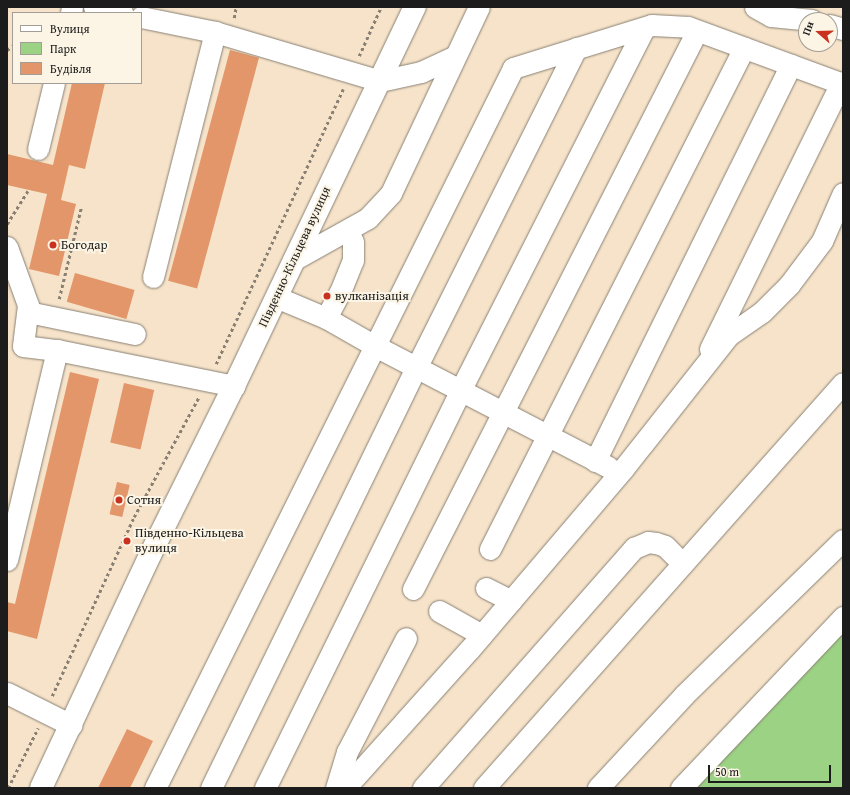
<!DOCTYPE html>
<meta charset="utf-8">
<style>
body{margin:0}
#map{position:relative;width:850px;height:795px;overflow:hidden;background:#f6e3ca;font-family:"Gentium Book Plus",serif}
div>[style]{position:absolute}
.green>*{inset:0;background:#9bd284}
.building>*{inset:0;background:#e29669;transform-origin:0 0}
.path>*{height:2.5px;margin-top:-1.25px;transform-origin:0;background:repeating-linear-gradient(90deg,#898073 0 3px,transparent 0 6px)}
.roads{filter:drop-shadow(0 0 1px #898073) drop-shadow(0 0 1px #898073)}
.minor>*{height:21px;margin:-10.5px;padding:0 10.5px;transform-origin:10.5px;border-radius:10.5px;background:#fff}
.major>*{height:22px;margin:-11px;padding:0 11px;transform-origin:11px;border-radius:11px;background:#fff}
.dots>*{width:11px;height:11px;translate:-50% -50%;box-sizing:border-box;border:2px solid #fcf5e5;border-radius:50%}
span{translate:-50% -50%;white-space:nowrap;text-align:center;line-height:1.15;-webkit-text-stroke:4px #fcf5e5;paint-order:stroke}
.poi-label{font-size:13px;color:#1c1c1c}
.left{translate:0 -50%;text-align:left}
.street-label{font-size:13px;color:#1c1c1c}
.frame{position:absolute;inset:0;border:8px solid #1c1c1c;pointer-events:none}
.legend{position:absolute;left:12px;top:12px;width:130px;height:72px;box-sizing:border-box;background:#fcf5e5;border:1px solid #a29e95;margin:0;padding:5px 7px;list-style:none;font-size:12px;color:#1c1c1c}
.legend li{display:flex;align-items:center;gap:8px;height:20px}
.legend b{width:20px;border:1px solid #a29e95}
.north{position:absolute;left:798px;top:12px;width:40px;height:40px;box-sizing:border-box;background:#fcf5e5;border:1px solid #a29e95;border-radius:50%;rotate:290deg;font-size:11px;font-weight:700;line-height:16px;text-align:center;color:#1c1c1c}
.north::after{content:'';display:block;margin:auto;width:14px;height:18px;background:#c8321e;clip-path:polygon(50% 0,100% 100%,50% 72%,0 100%)}
.scale{position:absolute;left:708px;top:765px;width:123px;height:18px;box-sizing:border-box;border:2px solid #1c1c1c;border-top:0;padding-left:5px;font-size:12px;line-height:14px;white-space:nowrap;color:#1c1c1c;-webkit-text-stroke:3px #fcf5e5;paint-order:stroke}
</style>
<div id="map">
<div class="green">
<div style="clip-path:polygon(843px 611px,843px 788px,679px 788px)"></div>
</div>
<div class="building">
<div style="left:230px;top:50px;width:30px;height:239px;rotate:15deg"></div>
<div style="clip-path:polygon(72px 83px,105px 83px,85px 169px,69px 165px,61px 200px,76px 204px,59px 276px,29px 269px,47px 194px,7px 185px,7px 154px,53px 165px)"></div>
<div style="left:75px;top:273px;width:62px;height:30px;rotate:16deg"></div>
<div style="clip-path:polygon(70px 372px,99px 379px,37px 639px,7px 631px,7px 602px,15px 604px)"></div>
<div style="left:124px;top:383px;width:31px;height:61px;rotate:13deg"></div>
<div style="left:117px;top:482px;width:13px;height:33px;rotate:13deg"></div>
<div style="clip-path:polygon(127px 729px,153px 741px,130px 788px,98px 788px)"></div>
</div>
<div class="path">
<div style="left:234px;top:18px;width:11px;rotate:-80deg"></div>
<div style="left:7px;top:50px;width:7px;rotate:-34deg"></div>
<div style="left:359px;top:56px;width:54px;rotate:-65.8deg"></div>
<div style="left:7px;top:224px;width:40px;rotate:-58deg"></div>
<div style="left:59px;top:299px;width:94px;rotate:-76.4deg"></div>
<div style="left:216px;top:364px;width:303px;rotate:-65.2deg"></div>
<div style="left:52px;top:696px;width:197px;rotate:-65.4deg"></div>
<div style="left:134px;top:517px;width:136px;rotate:-61.6deg"></div>
<div style="left:8px;top:788px;width:67px;rotate:-63.4deg"></div>
</div>
<div class="roads">
<div class="minor">
<div style="left:94px;top:7px;width:29px;rotate:12deg"></div>
<div style="left:755px;top:7px;width:18px;rotate:29deg"></div>
<div style="left:771px;top:16px;width:41px;rotate:5.6deg"></div>
<div style="left:71px;top:13px;width:6px;rotate:-81deg"></div>
<div style="left:141px;top:17px;width:76px;rotate:11.5deg"></div>
<div style="left:215px;top:32px;width:172px;rotate:16.5deg"></div>
<div style="left:380px;top:81px;width:42px;rotate:-12.4deg"></div>
<div style="left:421px;top:72px;width:38px;rotate:-25deg"></div>
<div style="left:830px;top:25px;width:14px;rotate:17deg"></div>
<div style="left:38px;top:149px;width:68px;rotate:-76.4deg"></div>
<div style="left:7px;top:247px;width:62px;rotate:70.1deg"></div>
<div style="left:28px;top:305px;width:41px;rotate:97deg"></div>
<div style="left:23px;top:346px;width:34px;rotate:7deg"></div>
<div style="left:57px;top:350px;width:181px;rotate:11.5deg"></div>
<div style="left:293px;top:260px;width:86px;rotate:-29.2deg"></div>
<div style="left:368px;top:218px;width:34px;rotate:-47deg"></div>
<div style="left:391px;top:193px;width:206px;rotate:-64.7deg"></div>
<div style="left:153px;top:277px;width:253px;rotate:-75.8deg"></div>
<div style="left:276px;top:297px;width:54px;rotate:22.8deg"></div>
<div style="left:326px;top:318px;width:56px;rotate:29.7deg"></div>
<div style="left:375px;top:346px;width:263px;rotate:27.4deg"></div>
<div style="left:28px;top:312px;width:109px;rotate:11.6deg"></div>
<div style="left:326px;top:318px;width:30px;rotate:-62deg"></div>
<div style="left:340px;top:292px;width:35px;rotate:-68deg"></div>
<div style="left:353px;top:260px;width:18px;rotate:-90deg"></div>
<div style="left:353px;top:242px;width:13px;rotate:-113deg"></div>
<div style="left:710px;top:349px;width:297px;rotate:-63.8deg"></div>
<div style="left:595px;top:461px;width:442px;rotate:-63.7deg"></div>
<div style="left:490px;top:549px;width:562px;rotate:-63.12deg"></div>
<div style="left:7px;top:560px;width:216px;rotate:-76.6deg"></div>
<div style="left:486px;top:588px;width:28px;rotate:27deg"></div>
<div style="left:413px;top:589px;width:626px;rotate:-63.03deg"></div>
<div style="left:439px;top:611px;width:49px;rotate:29.2deg"></div>
<div style="left:7px;top:693px;width:72px;rotate:26.6deg"></div>
<div style="left:155px;top:788px;width:804px;rotate:-63.56deg"></div>
<div style="left:513px;top:68px;width:145px;rotate:-17.2deg"></div>
<div style="left:652px;top:25px;width:36px;rotate:3deg"></div>
<div style="left:688px;top:27px;width:165px;rotate:20.2deg"></div>
<div style="left:211px;top:788px;width:467px;rotate:-64deg"></div>
<div style="left:416px;top:368px;width:358px;rotate:-63.4deg"></div>
<div style="left:265px;top:788px;width:442px;rotate:-63.8deg"></div>
<div style="left:460px;top:391px;width:407px;rotate:-63.1deg"></div>
<div style="left:336px;top:788px;width:38px;rotate:-73deg"></div>
<div style="left:347px;top:752px;width:128px;rotate:-62.6deg"></div>
<div style="left:345px;top:788px;width:186px;rotate:-48.1deg"></div>
<div style="left:469px;top:650px;width:238px;rotate:-49.6deg"></div>
<div style="left:623px;top:469px;width:171px;rotate:-51.7deg"></div>
<div style="left:729px;top:335px;width:40px;rotate:-34.9deg"></div>
<div style="left:762px;top:312px;width:38px;rotate:-45deg"></div>
<div style="left:789px;top:285px;width:55px;rotate:-53.1deg"></div>
<div style="left:822px;top:241px;width:52px;rotate:-66.4deg"></div>
<div style="left:423px;top:788px;width:320px;rotate:-48.7deg"></div>
<div style="left:634px;top:548px;width:15px;rotate:-23deg"></div>
<div style="left:648px;top:542px;width:8px;rotate:7deg"></div>
<div style="left:656px;top:543px;width:9px;rotate:18deg"></div>
<div style="left:665px;top:546px;width:25px;rotate:45deg"></div>
<div style="left:484px;top:788px;width:541px;rotate:-48.45deg"></div>
<div style="left:598px;top:788px;width:127px;rotate:-47.2deg"></div>
<div style="left:684px;top:695px;width:222px;rotate:-44.3deg"></div>
<div style="left:681px;top:788px;width:236px;rotate:-46.5deg"></div>
</div>
<div class="major">
<div style="left:41px;top:788px;width:259px;rotate:-64.9deg"></div>
<div style="left:151px;top:553px;width:186px;rotate:-63.6deg"></div>
<div style="left:234px;top:386px;width:420px;rotate:-64.5deg"></div>
</div>
</div>
<div class="dots">
<div style="left:53px;top:245px;background:#c8321e"></div>
<div style="left:327px;top:296px;background:#c8321e"></div>
<div style="left:119px;top:500px;background:#c8321e"></div>
<div style="left:127px;top:541px;background:#c8321e"></div>
</div>
<div class="poi-label">
<span class="left" style="left:61px;top:245px">Богодар</span>
<span class="left" style="left:335px;top:296px">вулканізація</span>
<span class="left" style="left:127px;top:500px">Сотня</span>
<span class="left" style="left:135px;top:541px">Південно-Кільцева<br>вулиця</span>
</div>
<div class="street-label">
<span style="left:295px;top:257px;rotate:-65deg">Південно-Кільцева вулиця</span>
</div>
<div class="frame"></div>
<ul class="legend">
<li><b style="height:5px;background:#fff"></b>Вулиця</li>
<li><b style="height:11px;background:#9bd284"></b>Парк</li>
<li><b style="height:11px;background:#e29669"></b>Будівля</li>
</ul>
<div class="north">Пн</div>
<div class="scale">50 m</div>
</div>
